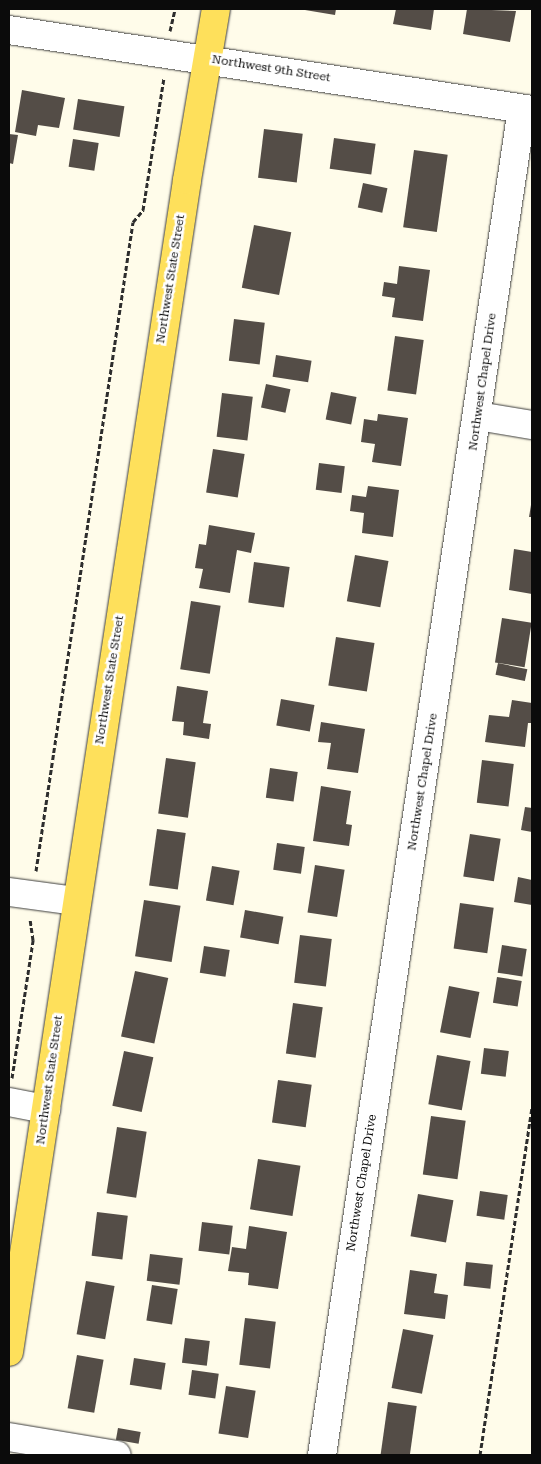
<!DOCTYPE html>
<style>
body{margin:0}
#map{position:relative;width:541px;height:1464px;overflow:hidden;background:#fffcea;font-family:"Roboto Serif",serif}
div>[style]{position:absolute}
.building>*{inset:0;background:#544d47;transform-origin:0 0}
.path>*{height:3px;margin-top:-1.5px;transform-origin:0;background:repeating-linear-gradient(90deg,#2d2d2d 0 5px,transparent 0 7.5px)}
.roads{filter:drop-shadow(0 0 1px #3e3e3e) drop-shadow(0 0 1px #3e3e3e)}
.minor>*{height:28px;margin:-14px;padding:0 14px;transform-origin:14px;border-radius:14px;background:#fff}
.major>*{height:28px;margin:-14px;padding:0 14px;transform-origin:14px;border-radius:14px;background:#fee05b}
span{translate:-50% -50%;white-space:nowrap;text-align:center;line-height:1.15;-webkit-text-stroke:5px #fff;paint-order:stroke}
.street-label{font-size:12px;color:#0b0b0b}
.frame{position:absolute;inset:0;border:10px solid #0b0b0b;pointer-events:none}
</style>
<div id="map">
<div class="building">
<div style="clip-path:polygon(299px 9px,336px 9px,335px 15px)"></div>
<div style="clip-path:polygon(396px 9px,434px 9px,431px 30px,393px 24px)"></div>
<div style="clip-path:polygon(467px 9px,516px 11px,510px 42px,463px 34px)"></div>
<div style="clip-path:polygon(22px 90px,65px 98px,59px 128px,38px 125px,36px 136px,15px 132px)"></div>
<div style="left:78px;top:99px;width:47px;height:31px;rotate:9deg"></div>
<div style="left:264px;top:129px;width:39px;height:49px;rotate:7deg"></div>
<div style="clip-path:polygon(9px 134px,18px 135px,13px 164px,9px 163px)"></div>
<div style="left:334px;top:138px;width:42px;height:31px;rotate:8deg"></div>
<div style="left:73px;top:139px;width:26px;height:28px;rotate:9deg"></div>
<div style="left:414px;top:150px;width:34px;height:78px;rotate:8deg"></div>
<div style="left:363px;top:183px;width:25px;height:25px;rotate:12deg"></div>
<div style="left:254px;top:225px;width:38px;height:64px;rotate:11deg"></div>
<div style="clip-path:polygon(399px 266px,430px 270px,423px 321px,392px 317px,395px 298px,382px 296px,384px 282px,397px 284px)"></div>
<div style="left:234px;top:319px;width:31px;height:42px;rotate:7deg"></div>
<div style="left:395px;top:336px;width:29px;height:55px;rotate:8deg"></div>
<div style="left:276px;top:355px;width:36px;height:22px;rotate:9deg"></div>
<div style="left:266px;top:384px;width:25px;height:24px;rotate:12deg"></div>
<div style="left:331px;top:392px;width:26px;height:28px;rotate:11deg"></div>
<div style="left:222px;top:393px;width:31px;height:44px;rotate:7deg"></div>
<div style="clip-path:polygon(378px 414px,408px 418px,401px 466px,372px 462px,375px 444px,361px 442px,364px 419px,377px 421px)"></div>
<div style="left:213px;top:449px;width:32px;height:44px;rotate:9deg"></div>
<div style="left:319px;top:463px;width:26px;height:27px;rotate:7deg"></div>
<div style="clip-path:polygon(368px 486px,399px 490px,393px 537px,362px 533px,364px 513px,350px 511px,352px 495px,366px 497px)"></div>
<div style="clip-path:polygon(532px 499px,532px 517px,529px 517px)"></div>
<div style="clip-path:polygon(209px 525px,255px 533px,251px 553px,237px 550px,230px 593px,199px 588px,203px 569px,195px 568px,199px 544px,206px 545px)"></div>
<div style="clip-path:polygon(514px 549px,532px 552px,532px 594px,509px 590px)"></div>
<div style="left:355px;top:555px;width:34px;height:47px;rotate:10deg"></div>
<div style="left:254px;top:562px;width:36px;height:41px;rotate:8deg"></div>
<div style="left:191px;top:601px;width:30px;height:69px;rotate:9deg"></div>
<div style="left:502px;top:618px;width:30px;height:45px;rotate:9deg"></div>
<div style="left:336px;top:637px;width:39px;height:49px;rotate:9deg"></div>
<div style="left:498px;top:663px;width:30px;height:12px;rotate:12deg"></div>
<div style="clip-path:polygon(177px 686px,208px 691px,203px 723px,211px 724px,209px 739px,183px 735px,184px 722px,172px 721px)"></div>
<div style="left:281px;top:699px;width:34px;height:27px;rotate:10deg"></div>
<div style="clip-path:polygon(512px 700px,532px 703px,532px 723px,528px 723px,525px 747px,485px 742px,489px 715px,509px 717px)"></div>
<div style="clip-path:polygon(321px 722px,365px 729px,358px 773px,327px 769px,331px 743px,318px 742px)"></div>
<div style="left:166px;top:758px;width:30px;height:56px;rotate:8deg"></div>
<div style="left:482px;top:760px;width:32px;height:43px;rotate:7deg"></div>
<div style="left:270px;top:768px;width:28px;height:30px;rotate:8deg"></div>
<div style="clip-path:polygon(321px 786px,351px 791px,346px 824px,352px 825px,349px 846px,313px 841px)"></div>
<div style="clip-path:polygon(525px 807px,532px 808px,532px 832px,521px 830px)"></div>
<div style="left:157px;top:829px;width:29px;height:57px;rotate:8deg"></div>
<div style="left:470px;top:834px;width:31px;height:43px;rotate:9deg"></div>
<div style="left:277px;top:843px;width:28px;height:27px;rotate:8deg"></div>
<div style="left:315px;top:865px;width:30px;height:48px;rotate:9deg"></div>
<div style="left:212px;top:866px;width:28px;height:35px;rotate:10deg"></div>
<div style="clip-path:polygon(518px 877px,532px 880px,532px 905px,514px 902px)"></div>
<div style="left:144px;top:900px;width:37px;height:57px;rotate:9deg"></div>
<div style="left:460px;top:903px;width:34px;height:46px;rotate:8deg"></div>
<div style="left:245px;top:910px;width:39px;height:28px;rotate:10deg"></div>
<div style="left:300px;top:935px;width:32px;height:48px;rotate:7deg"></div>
<div style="left:502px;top:945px;width:25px;height:28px;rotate:9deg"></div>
<div style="left:204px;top:946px;width:26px;height:27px;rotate:9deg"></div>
<div style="left:135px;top:971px;width:34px;height:67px;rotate:12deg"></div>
<div style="left:497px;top:977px;width:25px;height:26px;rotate:9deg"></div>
<div style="left:449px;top:986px;width:31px;height:47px;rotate:11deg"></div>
<div style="left:293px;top:1003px;width:30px;height:51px;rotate:8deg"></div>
<div style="left:484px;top:1048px;width:25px;height:26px;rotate:7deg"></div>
<div style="left:124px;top:1051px;width:30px;height:56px;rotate:12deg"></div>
<div style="left:437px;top:1055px;width:34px;height:50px;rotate:10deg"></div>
<div style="left:278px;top:1080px;width:34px;height:43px;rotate:8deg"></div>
<div style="left:431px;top:1116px;width:35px;height:59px;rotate:8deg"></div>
<div style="left:117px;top:1127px;width:30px;height:67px;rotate:9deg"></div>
<div style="left:258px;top:1159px;width:43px;height:51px;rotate:9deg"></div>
<div style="left:480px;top:1191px;width:28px;height:25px;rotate:8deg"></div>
<div style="left:418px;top:1194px;width:36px;height:43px;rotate:10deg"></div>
<div style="left:97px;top:1212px;width:31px;height:44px;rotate:7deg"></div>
<div style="left:202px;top:1222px;width:31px;height:29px;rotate:7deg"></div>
<div style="clip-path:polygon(249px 1226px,287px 1232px,278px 1289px,248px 1285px,249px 1273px,228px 1271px,232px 1247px,246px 1249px)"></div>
<div style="left:150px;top:1254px;width:33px;height:27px;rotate:7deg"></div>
<div style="left:466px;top:1262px;width:27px;height:24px;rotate:6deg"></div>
<div style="clip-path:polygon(410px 1270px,437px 1274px,434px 1293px,448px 1295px,445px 1319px,404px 1314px)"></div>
<div style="left:86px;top:1281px;width:29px;height:54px;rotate:10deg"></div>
<div style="left:152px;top:1285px;width:26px;height:36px;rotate:9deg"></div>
<div style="left:245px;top:1318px;width:31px;height:47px;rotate:7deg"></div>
<div style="left:403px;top:1329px;width:31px;height:60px;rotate:11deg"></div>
<div style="left:185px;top:1338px;width:25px;height:25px;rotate:7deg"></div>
<div style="left:77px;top:1355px;width:27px;height:54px;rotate:10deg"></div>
<div style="left:134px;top:1358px;width:32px;height:27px;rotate:9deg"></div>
<div style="left:192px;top:1370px;width:27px;height:25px;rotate:8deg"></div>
<div style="left:226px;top:1386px;width:30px;height:48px;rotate:9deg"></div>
<div style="left:388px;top:1402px;width:29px;height:54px;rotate:8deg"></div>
<div style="left:118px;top:1428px;width:23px;height:12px;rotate:10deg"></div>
</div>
<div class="path">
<div style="left:170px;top:31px;width:23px;rotate:-77deg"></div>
<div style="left:36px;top:871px;width:656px;rotate:-81.5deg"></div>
<div style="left:133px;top:222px;width:16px;rotate:-50deg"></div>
<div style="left:143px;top:210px;width:135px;rotate:-81deg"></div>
<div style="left:12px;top:1078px;width:140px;rotate:-81.3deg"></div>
<div style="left:33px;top:940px;width:21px;rotate:-98deg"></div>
<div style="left:480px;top:1455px;width:352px;rotate:-81.5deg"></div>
</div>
<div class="roads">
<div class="minor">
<div style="left:9px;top:30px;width:529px;rotate:8.7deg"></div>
<div style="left:478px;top:416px;width:55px;rotate:9.5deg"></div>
<div style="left:9px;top:892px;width:67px;rotate:7.8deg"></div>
<div style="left:9px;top:1102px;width:38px;rotate:11deg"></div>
<div style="left:9px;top:1437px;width:109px;rotate:9.5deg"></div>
<div style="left:322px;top:1455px;width:1361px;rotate:-81.55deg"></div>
</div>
<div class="major">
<div style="left:9px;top:1352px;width:1185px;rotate:-81.36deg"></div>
<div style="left:187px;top:180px;width:173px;rotate:-80.4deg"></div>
</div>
</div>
<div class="street-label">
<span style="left:271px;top:69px;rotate:9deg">Northwest 9th Street</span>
<span style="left:171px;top:279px;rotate:-81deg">Northwest State Street</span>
<span style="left:483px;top:382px;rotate:-82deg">Northwest Chapel Drive</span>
<span style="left:110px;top:680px;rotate:-81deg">Northwest State Street</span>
<span style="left:423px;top:782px;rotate:-81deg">Northwest Chapel Drive</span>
<span style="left:50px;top:1080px;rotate:-82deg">Northwest State Street</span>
<span style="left:362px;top:1183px;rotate:-81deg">Northwest Chapel Drive</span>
</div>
<div class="frame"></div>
</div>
